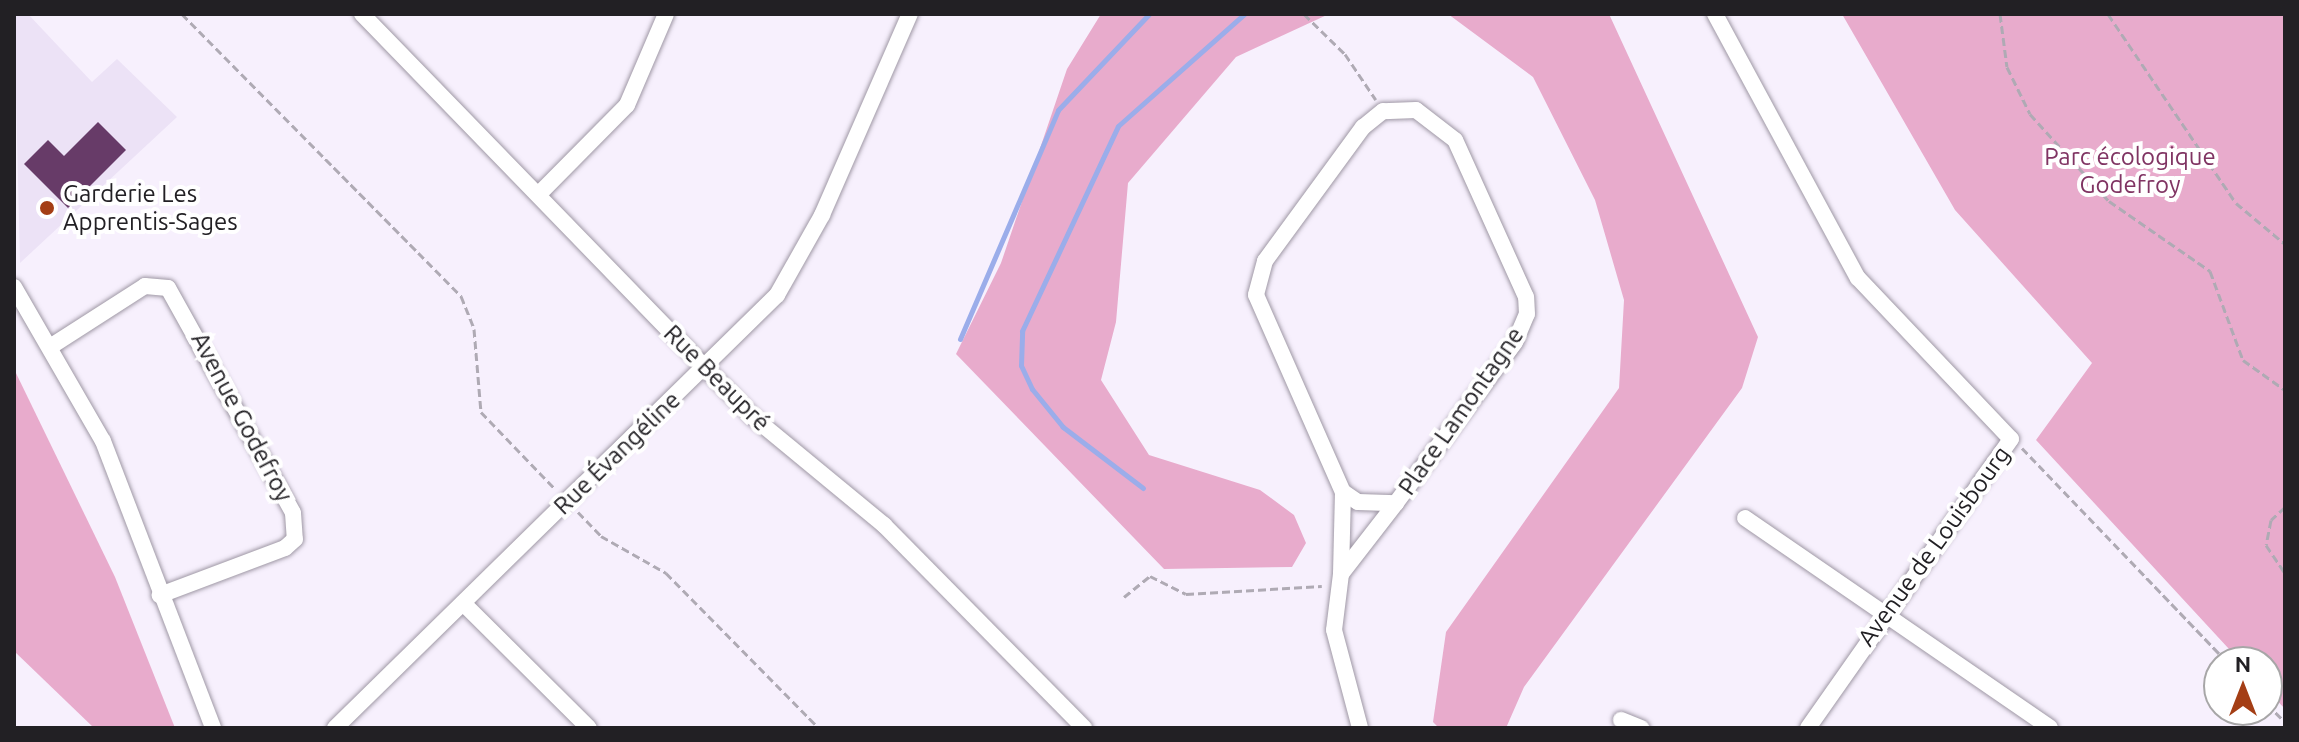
<!DOCTYPE html>
<meta charset="utf-8">
<style>
body{margin:0}
#map{position:relative;width:2299px;height:742px;overflow:hidden;background:#f7f0fd;font-family:Ubuntu,sans-serif}
div>[style]{position:absolute}
.built>*{inset:0;background:#ece2f6}
.green>*{inset:0;background:#e8abcc}
.stream>*{height:5px;margin:-2.5px;padding:0 2.5px;transform-origin:2.5px;border-radius:2.5px;background:#9badea}
.building>*{inset:0;background:#673b68}
.path>*{height:3px;margin-top:-1.5px;transform-origin:0;background:repeating-linear-gradient(90deg,#afaab4 0 8px,transparent 0 12px)}
.roads{filter:drop-shadow(0 0 2px #9f98a5) drop-shadow(0 0 2px #9f98a5)}
.street>*{height:16px;margin:-8px;padding:0 8px;transform-origin:8px;border-radius:8px;background:#fff}
.dots>*{width:22px;height:22px;translate:-50% -50%;box-sizing:border-box;border:4px solid #fff;border-radius:50%}
span{translate:-50% -50%;white-space:nowrap;text-align:center;line-height:1.15;-webkit-text-stroke:8px #fff;paint-order:stroke}
.park-label{font-size:24px;color:#803463}
.poi-label{font-size:24px;color:#222024}
.left{translate:0 -50%;text-align:left}
.street-label{font-size:24px;color:#222024}
.frame{position:absolute;inset:0;border:16px solid #222024;pointer-events:none}
.north{position:absolute;left:2203px;top:646px;width:80px;height:80px;box-sizing:border-box;background:#fff;border:2px solid #a7a6a7;border-radius:50%;rotate:0deg;font-size:22px;font-weight:700;line-height:32px;text-align:center;color:#222024}
.north::after{content:'';display:block;margin:auto;width:28px;height:36px;background:#a43e15;clip-path:polygon(50% 0,100% 100%,50% 72%,0 100%)}
</style>
<div id="map">
<div class="built">
<div style="clip-path:polygon(14px 14px,28px 14px,92px 82px,117px 59px,177px 117px,20px 263px)"></div>
</div>
<div class="green">
<div style="clip-path:polygon(1101px 14px,1329px 14px,1236px 57px,1128px 183px,1116px 322px,1101px 380px,1149px 455px,1260px 490px,1294px 515px,1306px 543px,1292px 567px,1164px 569px,956px 354px,1001px 263px,1067px 69px)"></div>
<div style="clip-path:polygon(1448px 14px,1609px 14px,1758px 337px,1742px 388px,1524px 687px,1506px 728px,1439px 728px,1433px 722px,1446px 632px,1619px 388px,1624px 300px,1595px 200px,1533px 77px)"></div>
<div style="clip-path:polygon(1842px 14px,2285px 14px,2285px 709px,2267px 690px,2267px 662px,2241px 662px,2036px 440px,2092px 363px,1955px 210px)"></div>
<div style="clip-path:polygon(14px 369px,115px 577px,175px 728px,94px 728px,14px 651px)"></div>
</div>
<div class="stream">
<div style="left:960px;top:339px;width:249px;rotate:-66.8deg"></div>
<div style="left:1058px;top:110px;width:132px;rotate:-46.5deg"></div>
<div style="left:1143px;top:488px;width:101px;rotate:-142.7deg"></div>
<div style="left:1063px;top:427px;width:49px;rotate:-129.2deg"></div>
<div style="left:1032px;top:389px;width:26px;rotate:-115deg"></div>
<div style="left:1021px;top:365px;width:34px;rotate:-88deg"></div>
<div style="left:1022px;top:331px;width:226px;rotate:-64.9deg"></div>
<div style="left:1118px;top:126px;width:169px;rotate:-41.6deg"></div>
</div>
<div class="building">
<div style="clip-path:polygon(98px 122px,126px 150px,68px 208px,24px 164px,48px 140px,64px 156px)"></div>
</div>
<div class="path">
<div style="left:182px;top:14px;width:397px;rotate:45.3deg"></div>
<div style="left:461px;top:296px;width:35px;rotate:68deg"></div>
<div style="left:474px;top:329px;width:83px;rotate:85.2deg"></div>
<div style="left:481px;top:412px;width:108px;rotate:46.1deg"></div>
<div style="left:1304px;top:14px;width:57px;rotate:44.3deg"></div>
<div style="left:1345px;top:54px;width:55px;rotate:56deg"></div>
<div style="left:2000px;top:14px;width:53px;rotate:82.5deg"></div>
<div style="left:2007px;top:67px;width:52px;rotate:63.9deg"></div>
<div style="left:2030px;top:114px;width:118px;rotate:47.8deg"></div>
<div style="left:2109px;top:201px;width:123px;rotate:34.7deg"></div>
<div style="left:2210px;top:271px;width:95px;rotate:69.7deg"></div>
<div style="left:2243px;top:360px;width:52px;rotate:35.5deg"></div>
<div style="left:2108px;top:14px;width:228px;rotate:55.9deg"></div>
<div style="left:2236px;top:203px;width:64px;rotate:39.9deg"></div>
<div style="left:2022px;top:448px;width:296px;rotate:46.2deg"></div>
<div style="left:2285px;top:507px;width:19px;rotate:137deg"></div>
<div style="left:2271px;top:520px;width:25px;rotate:101deg"></div>
<div style="left:2266px;top:545px;width:34px;rotate:56deg"></div>
<div style="left:578px;top:512px;width:33px;rotate:46deg"></div>
<div style="left:601px;top:536px;width:75px;rotate:29.6deg"></div>
<div style="left:666px;top:573px;width:218px;rotate:45.4deg"></div>
<div style="left:1124px;top:597px;width:33px;rotate:-39deg"></div>
<div style="left:1150px;top:576px;width:40px;rotate:26.6deg"></div>
<div style="left:1186px;top:594px;width:136px;rotate:-3.4deg"></div>
<div style="left:2267px;top:704px;width:25px;rotate:45deg"></div>
</div>
<div class="roads">
<div class="street">
<div style="left:362px;top:14px;width:562px;rotate:45.87deg"></div>
<div style="left:753px;top:417px;width:170px;rotate:39.5deg"></div>
<div style="left:884px;top:525px;width:285px;rotate:45.4deg"></div>
<div style="left:1715px;top:14px;width:300px;rotate:61.6deg"></div>
<div style="left:1858px;top:278px;width:222px;rotate:46.5deg"></div>
<div style="left:2011px;top:439px;width:353px;rotate:125.1deg"></div>
<div style="left:539px;top:194px;width:125px;rotate:-45.3deg"></div>
<div style="left:627px;top:105px;width:99px;rotate:-66.8deg"></div>
<div style="left:14px;top:287px;width:178px;rotate:60deg"></div>
<div style="left:103px;top:441px;width:307px;rotate:69deg"></div>
<div style="left:53px;top:345px;width:109px;rotate:-32.7deg"></div>
<div style="left:145px;top:286px;width:23px;rotate:5deg"></div>
<div style="left:168px;top:288px;width:257px;rotate:60.9deg"></div>
<div style="left:293px;top:513px;width:26px;rotate:86deg"></div>
<div style="left:295px;top:539px;width:13px;rotate:138deg"></div>
<div style="left:285px;top:548px;width:134px;rotate:159.4deg"></div>
<div style="left:1343px;top:492px;width:82px;rotate:91.4deg"></div>
<div style="left:1341px;top:574px;width:90px;rotate:-52.2deg"></div>
<div style="left:1396px;top:503px;width:200px;rotate:-53.5deg"></div>
<div style="left:1515px;top:342px;width:30px;rotate:-67deg"></div>
<div style="left:1527px;top:314px;width:17px;rotate:-93deg"></div>
<div style="left:1526px;top:297px;width:172px;rotate:-114.3deg"></div>
<div style="left:1455px;top:140px;width:49px;rotate:-142.4deg"></div>
<div style="left:1416px;top:110px;width:33px;rotate:178deg"></div>
<div style="left:1383px;top:111px;width:26px;rotate:141deg"></div>
<div style="left:1363px;top:127px;width:166px;rotate:126.2deg"></div>
<div style="left:1265px;top:261px;width:35px;rotate:105deg"></div>
<div style="left:1256px;top:295px;width:215px;rotate:66.2deg"></div>
<div style="left:1343px;top:492px;width:18px;rotate:34deg"></div>
<div style="left:1358px;top:502px;width:38px;rotate:2deg"></div>
<div style="left:1745px;top:518px;width:370px;rotate:34.5deg"></div>
<div style="left:1341px;top:574px;width:56px;rotate:97.1deg"></div>
<div style="left:1334px;top:630px;width:101px;rotate:75.1deg"></div>
<div style="left:463px;top:603px;width:177px;rotate:44.8deg"></div>
<div style="left:1621px;top:720px;width:22px;rotate:22deg"></div>
<div style="left:335px;top:728px;width:619px;rotate:-44.41deg"></div>
<div style="left:777px;top:295px;width:92px;rotate:-60.6deg"></div>
<div style="left:822px;top:215px;width:219px;rotate:-66.4deg"></div>
</div>
</div>
<div class="dots">
<div style="left:47px;top:208px;background:#a43e15"></div>
</div>
<div class="park-label">
<span style="left:2130px;top:171px">Parc écologique<br>Godefroy</span>
</div>
<div class="poi-label">
<span class="left" style="left:63px;top:208px">Garderie Les<br>Apprentis-Sages</span>
</div>
<div class="street-label">
<span style="left:717px;top:378px;rotate:45deg">Rue Beaupré</span>
<span style="left:1461px;top:411px;rotate:-55deg">Place Lamontagne</span>
<span style="left:242px;top:417px;rotate:62deg">Avenue Godefroy</span>
<span style="left:617px;top:453px;rotate:-44deg">Rue Évangéline</span>
<span style="left:1934px;top:546px;rotate:-54deg">Avenue de Louisbourg</span>
</div>
<div class="frame"></div>
<div class="north">N</div>
</div>
